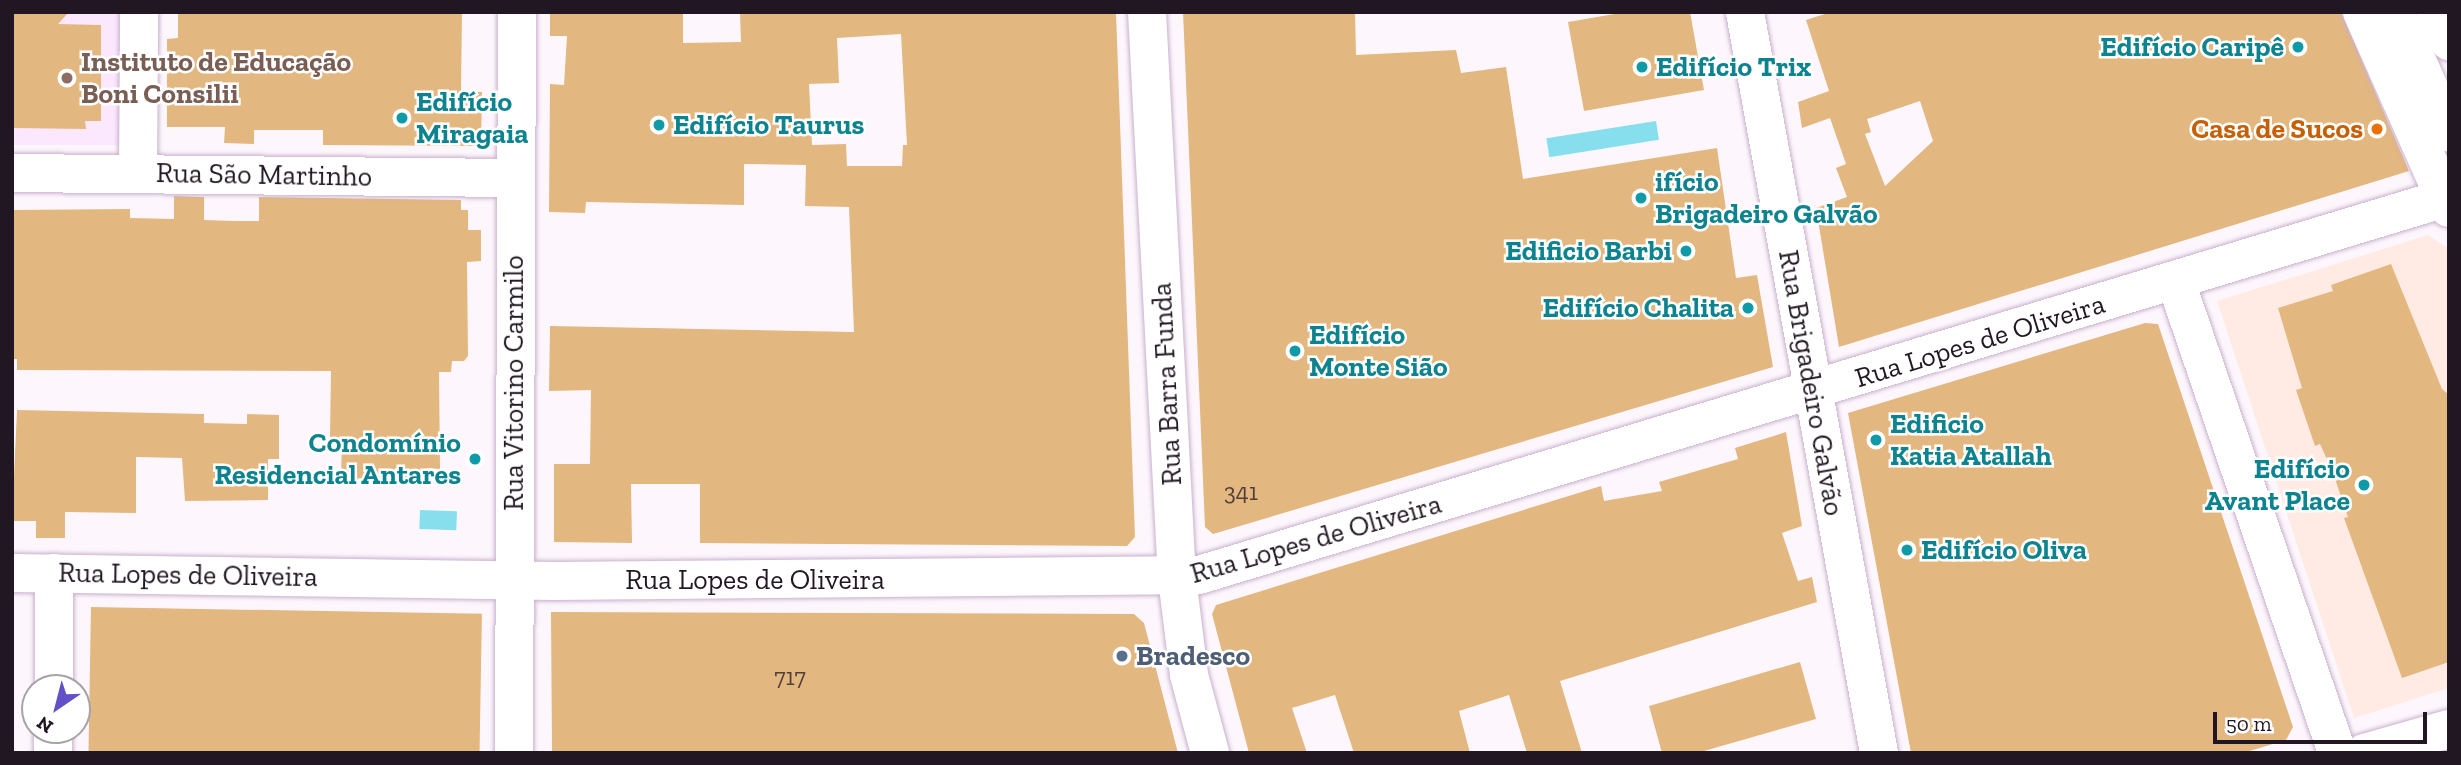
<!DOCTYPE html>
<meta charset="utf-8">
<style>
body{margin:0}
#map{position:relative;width:2461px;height:765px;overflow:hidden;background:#fdf7fd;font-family:"Zilla Slab",serif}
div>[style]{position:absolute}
.commercial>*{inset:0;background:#ffebe3}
.built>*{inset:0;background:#fce8fe;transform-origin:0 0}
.water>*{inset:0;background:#87dfed;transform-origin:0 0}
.building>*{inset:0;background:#e3b780;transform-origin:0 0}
.roads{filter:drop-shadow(0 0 2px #c9b0cc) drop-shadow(0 0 2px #c9b0cc)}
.minor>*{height:38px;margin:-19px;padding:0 19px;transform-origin:19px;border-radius:19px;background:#fff}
.major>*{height:38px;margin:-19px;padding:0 19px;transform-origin:19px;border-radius:19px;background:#fff}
.highway>*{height:38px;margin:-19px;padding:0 19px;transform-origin:19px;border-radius:19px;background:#fff}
.dots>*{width:19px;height:19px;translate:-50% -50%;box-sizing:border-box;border:4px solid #fff;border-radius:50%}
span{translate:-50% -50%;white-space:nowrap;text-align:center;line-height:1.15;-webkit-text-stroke:5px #fff;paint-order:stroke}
.number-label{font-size:24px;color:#523f3a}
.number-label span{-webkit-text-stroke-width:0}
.culture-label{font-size:28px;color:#0d838f;font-weight:700}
.right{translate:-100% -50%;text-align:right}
.left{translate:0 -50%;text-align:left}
.education-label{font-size:28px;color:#785e54;font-weight:700}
.food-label{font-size:28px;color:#c56008;font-weight:700}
.street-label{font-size:28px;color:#211722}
.service-label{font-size:28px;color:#4e5e75;font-weight:700}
.frame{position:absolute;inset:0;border:14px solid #211722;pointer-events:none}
.north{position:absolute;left:21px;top:674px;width:70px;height:70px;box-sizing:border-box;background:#fff;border:2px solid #a6a2a7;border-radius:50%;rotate:215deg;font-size:19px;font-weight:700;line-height:28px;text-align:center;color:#211722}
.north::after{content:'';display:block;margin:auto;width:24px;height:32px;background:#6350c9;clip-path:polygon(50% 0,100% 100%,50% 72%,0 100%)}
.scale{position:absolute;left:2213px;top:712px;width:214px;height:32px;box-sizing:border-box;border:4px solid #211722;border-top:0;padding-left:9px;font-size:21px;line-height:24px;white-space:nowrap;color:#211722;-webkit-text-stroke:5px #fff;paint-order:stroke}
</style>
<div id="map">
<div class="commercial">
<div style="clip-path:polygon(2428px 235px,2449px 249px,2449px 688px,2354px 718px,2217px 301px)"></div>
</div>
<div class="built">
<div style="left:12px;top:12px;width:109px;height:133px"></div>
</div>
<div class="water">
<div style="left:1656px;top:121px;width:19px;height:111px;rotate:81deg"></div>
<div style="left:420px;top:510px;width:37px;height:19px;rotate:2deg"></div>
</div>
<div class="building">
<div style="clip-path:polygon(12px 12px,69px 12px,58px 24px,101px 25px,101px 121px,85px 121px,86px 129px,12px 128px)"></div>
<div style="clip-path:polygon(178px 12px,462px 12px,461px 92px,482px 92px,481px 146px,323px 145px,323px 130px,254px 130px,254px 144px,224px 143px,225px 127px,167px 127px,167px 39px,178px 38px)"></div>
<div style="clip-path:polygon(evenodd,550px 12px,683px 12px,683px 43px,741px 42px,740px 12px,1116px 12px,1135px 537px,1127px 546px,700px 543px,700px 484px,631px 484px,632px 543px,554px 542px,554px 464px,590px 464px,591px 390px,549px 391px,550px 326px,854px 332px,849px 207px,805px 206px,806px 165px,744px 164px,744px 205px,586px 202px,585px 213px,549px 212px,550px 84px,564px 85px,567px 36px,550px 36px,550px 12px,901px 34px,907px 145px,903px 145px,902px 166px,847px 166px,846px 144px,812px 145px,809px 84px,839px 83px,837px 38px,901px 34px)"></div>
<div style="clip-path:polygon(1183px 12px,1355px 12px,1356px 55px,1456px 50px,1461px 73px,1506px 67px,1523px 179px,1717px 148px,1736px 278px,1757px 275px,1773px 367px,1213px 534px,1205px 527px)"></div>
<div style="clip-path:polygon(1626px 12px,1690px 12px,1704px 90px,1584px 111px,1568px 22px)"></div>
<div style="clip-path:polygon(evenodd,1831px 12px,2341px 12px,2409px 171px,1839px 347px,1816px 208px,1847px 197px,1836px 168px,1846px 164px,1830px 118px,1802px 128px,1798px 102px,1829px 91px,1806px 20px,1831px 12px,1920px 101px,1933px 141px,1885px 186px,1865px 134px,1871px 132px,1867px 119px,1920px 101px)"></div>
<div style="clip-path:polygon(174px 196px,204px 197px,204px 220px,234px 221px,259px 221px,259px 197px,461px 200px,461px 210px,468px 210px,468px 230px,481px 230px,481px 261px,467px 262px,468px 356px,464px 361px,452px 361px,451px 372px,439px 372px,440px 469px,427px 468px,427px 480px,341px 479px,342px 438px,330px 437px,331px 371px,17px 370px,17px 359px,12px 359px,12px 210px,130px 209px,130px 218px,174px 219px)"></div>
<div style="clip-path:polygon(2391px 264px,2442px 389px,2449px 395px,2449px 662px,2402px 678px,2344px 518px,2348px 517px,2332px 470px,2320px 444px,2315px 446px,2296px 390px,2302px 388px,2278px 308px,2333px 291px,2331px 285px)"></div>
<div style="clip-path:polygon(2145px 323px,2158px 324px,2160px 330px,2293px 727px,2286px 740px,2243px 753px,1911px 753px,1848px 413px)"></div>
<div style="clip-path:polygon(17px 410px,204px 414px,204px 423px,247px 424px,247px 414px,279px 415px,279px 459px,268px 459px,268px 500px,185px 501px,182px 458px,136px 457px,136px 513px,65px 512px,65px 538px,36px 538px,36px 521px,12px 521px)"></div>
<div style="clip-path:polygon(1786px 432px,1802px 526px,1782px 533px,1798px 581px,1812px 577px,1817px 602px,1560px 681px,1582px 753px,1527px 753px,1509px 695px,1459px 711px,1470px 753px,1354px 753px,1335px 695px,1292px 708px,1307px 753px,1249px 753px,1212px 614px,1216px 605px,1601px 486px,1604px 501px,1662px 491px,1659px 482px,1738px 459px,1735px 448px)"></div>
<div style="left:91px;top:607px;width:391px;height:146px;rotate:1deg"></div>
<div style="clip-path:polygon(551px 612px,1134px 614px,1144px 623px,1178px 753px,552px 753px)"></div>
<div style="clip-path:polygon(1800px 662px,1816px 719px,1697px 753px,1662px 753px,1649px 706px)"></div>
</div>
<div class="roads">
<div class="minor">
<div style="left:1147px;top:12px;width:567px;rotate:86.97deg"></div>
<div style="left:1177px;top:578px;width:98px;rotate:82.9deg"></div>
<div style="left:1189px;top:675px;width:81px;rotate:74.9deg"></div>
<div style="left:1745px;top:12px;width:753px;rotate:79.75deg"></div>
<div style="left:12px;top:173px;width:504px;rotate:0.57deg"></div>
<div style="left:138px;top:173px;width:161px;rotate:-89.6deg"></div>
<div style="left:2176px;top:282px;width:498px;rotate:71.1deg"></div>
<div style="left:12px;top:573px;width:542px;rotate:0.85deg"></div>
<div style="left:554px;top:581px;width:645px;rotate:-0.53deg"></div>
<div style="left:1199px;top:575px;width:1306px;rotate:-16.83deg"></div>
<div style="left:54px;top:688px;width:115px;rotate:-90deg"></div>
<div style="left:53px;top:753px;width:23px;rotate:-90deg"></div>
<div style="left:514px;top:753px;width:741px;rotate:-89.77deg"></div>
<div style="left:2364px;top:753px;width:88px;rotate:-15.8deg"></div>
</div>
<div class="major">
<div style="left:2362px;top:12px;width:214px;rotate:66.1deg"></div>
</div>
<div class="highway">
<div style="left:2395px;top:12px;width:132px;rotate:65.8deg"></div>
<div style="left:2436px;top:12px;width:32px;rotate:66deg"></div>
</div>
</div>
<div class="dots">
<div style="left:2298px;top:47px;background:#0f9aa8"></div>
<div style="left:1642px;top:67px;background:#0f9aa8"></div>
<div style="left:67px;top:78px;background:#8d6e63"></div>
<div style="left:402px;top:118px;background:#0f9aa8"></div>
<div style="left:659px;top:125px;background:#0f9aa8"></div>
<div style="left:2377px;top:129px;background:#e8710a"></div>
<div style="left:1641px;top:198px;background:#0f9aa8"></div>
<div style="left:1686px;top:251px;background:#0f9aa8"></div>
<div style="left:1748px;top:308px;background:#0f9aa8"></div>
<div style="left:1295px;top:351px;background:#0f9aa8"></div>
<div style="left:1876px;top:440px;background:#0f9aa8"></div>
<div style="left:475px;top:459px;background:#0f9aa8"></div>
<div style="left:2364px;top:485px;background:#0f9aa8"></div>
<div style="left:1907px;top:550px;background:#0f9aa8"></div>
<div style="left:1122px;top:656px;background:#5c6f8a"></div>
</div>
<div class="number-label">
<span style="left:1241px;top:492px">341</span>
<span style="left:790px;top:677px">717</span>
</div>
<div class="culture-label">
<span class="right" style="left:2284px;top:47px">Edifício Caripê</span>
<span class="left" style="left:1656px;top:67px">Edifício Trix</span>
<span class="left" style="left:416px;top:118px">Edifício<br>Miragaia</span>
<span class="left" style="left:673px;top:125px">Edifício Taurus</span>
<span class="left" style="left:1655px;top:198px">ifício<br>Brigadeiro Galvão</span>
<span class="right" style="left:1672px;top:251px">Edificio Barbi</span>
<span class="right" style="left:1734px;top:308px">Edifício Chalita</span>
<span class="left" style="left:1309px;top:351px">Edifício<br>Monte Sião</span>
<span class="left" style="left:1890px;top:440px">Edificio<br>Katia Atallah</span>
<span class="right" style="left:461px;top:459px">Condomínio<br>Residencial Antares</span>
<span class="right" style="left:2350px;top:485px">Edifício<br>Avant Place</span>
<span class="left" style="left:1921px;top:550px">Edifício Oliva</span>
</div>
<div class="education-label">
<span class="left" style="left:81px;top:78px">Instituto de Educação<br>Boni Consilii</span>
</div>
<div class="food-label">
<span class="right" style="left:2363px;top:129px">Casa de Sucos</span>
</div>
<div class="street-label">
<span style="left:264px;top:175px;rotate:1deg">Rua São Martinho</span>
<span style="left:1980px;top:341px;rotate:-17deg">Rua Lopes de Oliveira</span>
<span style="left:514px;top:383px;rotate:-90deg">Rua Vitorino Carmilo</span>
<span style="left:1811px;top:383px;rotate:80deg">Rua Brigadeiro Galvão</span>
<span style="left:1167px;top:384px;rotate:-93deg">Rua Barra Funda</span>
<span style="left:1316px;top:539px;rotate:-16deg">Rua Lopes de Oliveira</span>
<span style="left:188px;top:575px;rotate:1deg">Rua Lopes de Oliveira</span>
<span style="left:755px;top:580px">Rua Lopes de Oliveira</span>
</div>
<div class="service-label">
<span class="left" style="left:1136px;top:656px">Bradesco</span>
</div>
<div class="frame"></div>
<div class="north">N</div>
<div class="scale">50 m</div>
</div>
